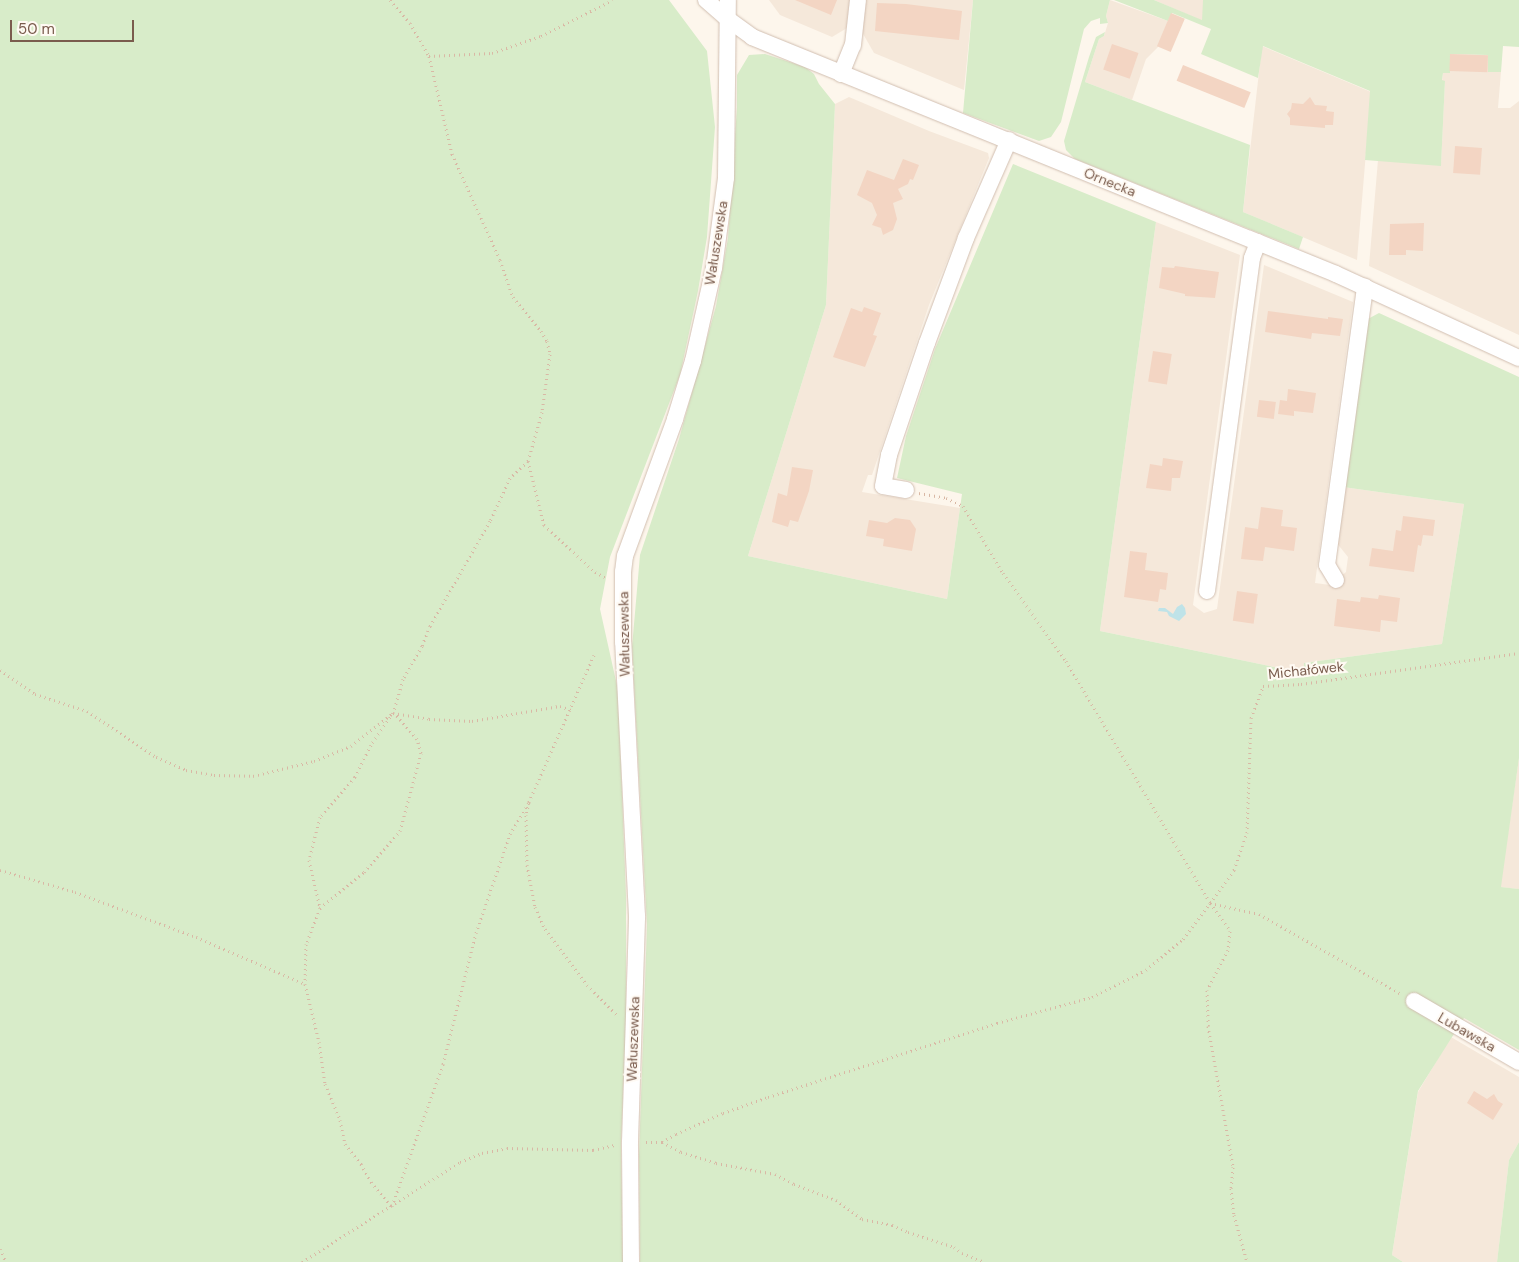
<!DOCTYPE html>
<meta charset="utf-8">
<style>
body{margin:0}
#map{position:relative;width:1519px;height:1262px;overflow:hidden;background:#fdf6ec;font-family:"DM Sans",sans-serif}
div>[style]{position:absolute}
.residential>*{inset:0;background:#f5e8da}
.green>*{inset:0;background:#d8ecc9}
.water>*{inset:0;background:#bfe3e8}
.building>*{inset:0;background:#f3d5c3;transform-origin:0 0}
.path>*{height:3px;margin-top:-1.5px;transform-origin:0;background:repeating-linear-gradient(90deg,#d9b8a5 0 1px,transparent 0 5px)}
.roads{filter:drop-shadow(0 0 1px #d1beb0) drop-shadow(0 0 1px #d1beb0)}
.minor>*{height:16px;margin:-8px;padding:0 8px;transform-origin:8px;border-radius:8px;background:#fff}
span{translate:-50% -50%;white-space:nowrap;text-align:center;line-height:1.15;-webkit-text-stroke:4px #fffaf3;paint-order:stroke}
.street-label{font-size:14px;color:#7a5c4d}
.scale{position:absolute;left:10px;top:20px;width:124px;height:22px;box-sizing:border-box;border:2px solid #7a5c4d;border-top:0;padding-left:6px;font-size:15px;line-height:18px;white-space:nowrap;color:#7a5c4d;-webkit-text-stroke:4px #fffaf3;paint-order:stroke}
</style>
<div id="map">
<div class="residential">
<div style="clip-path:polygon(769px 0,850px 0,847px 28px,832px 37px,780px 15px)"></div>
<div style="clip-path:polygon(865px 0,973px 0,964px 90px,874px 53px,862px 32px)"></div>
<div style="clip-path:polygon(1110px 0,1168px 21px,1158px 47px,1146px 59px,1132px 100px,1085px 82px,1099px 39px,1104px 36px,1108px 23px,1106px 16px)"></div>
<div style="clip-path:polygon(1154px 0,1203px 0,1203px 21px)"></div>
<div style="clip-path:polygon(1262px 46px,1371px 92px,1357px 260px,1243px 212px)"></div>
<div style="clip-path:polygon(1450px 54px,1488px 55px,1488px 71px,1501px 72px,1498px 108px,1510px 108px,1519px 101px,1519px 335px,1369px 266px,1378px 160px,1441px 165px,1445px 81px,1442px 81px,1443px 73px,1450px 73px)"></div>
<div style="clip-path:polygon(849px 97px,929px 131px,988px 153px,989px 158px,929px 305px,872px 475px,868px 475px,862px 492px,960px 508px,947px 599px,748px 556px,826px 305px,835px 104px)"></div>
<div style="clip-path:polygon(1156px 222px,1240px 255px,1193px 605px,1204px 613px,1217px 609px,1264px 265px,1353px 302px,1315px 583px,1330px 585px,1346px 572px,1348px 557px,1336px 542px,1343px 487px,1464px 504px,1442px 644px,1304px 663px,1303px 673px,1100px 631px)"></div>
<div style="clip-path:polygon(1519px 758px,1519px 889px,1500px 887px)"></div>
<div style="clip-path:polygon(1451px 1037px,1519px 1077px,1519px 1142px,1509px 1160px,1497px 1262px,1403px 1262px,1392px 1255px,1418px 1092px)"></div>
</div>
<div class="green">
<div style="clip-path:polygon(0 0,669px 0,707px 51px,715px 127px,707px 237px,698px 291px,680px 375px,610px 557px,600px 609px,618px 690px,626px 896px,626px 1029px,621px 1144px,623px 1262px,0 1262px)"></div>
<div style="clip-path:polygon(973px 0,1110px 0,1106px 16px,1108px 23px,1100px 24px,1100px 18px,1091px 21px,1084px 29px,1061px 122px,1051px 137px,1039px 141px,963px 113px)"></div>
<div style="clip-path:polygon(1114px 0,1154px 0,1202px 20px,1203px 0,1519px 0,1519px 47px,1503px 46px,1501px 72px,1488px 72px,1488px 55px,1450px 54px,1450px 73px,1443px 73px,1442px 80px,1445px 81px,1441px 166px,1365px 160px,1370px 91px,1263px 46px,1258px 78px,1201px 54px,1211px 29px,1172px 13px,1168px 21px)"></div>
<div style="clip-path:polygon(1105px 32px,1104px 36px,1099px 39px,1085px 82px,1250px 145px,1243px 212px,1303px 237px,1299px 249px,1075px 159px,1066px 150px,1064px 141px,1089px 57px,1096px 37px)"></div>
<div style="clip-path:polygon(765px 54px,805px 67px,814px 74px,819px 84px,835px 104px,834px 127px,826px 305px,748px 556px,947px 599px,962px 494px,897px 478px,906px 436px,935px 349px,1013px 164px,1156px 222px,1100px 631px,1303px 673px,1304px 663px,1442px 644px,1464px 504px,1343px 487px,1366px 320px,1379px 313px,1519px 377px,1519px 758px,1501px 887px,1519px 889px,1519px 1050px,1464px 1018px,1418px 1091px,1392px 1255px,1403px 1262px,640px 1262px,639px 1155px,647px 925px,632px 647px,640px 555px,679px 439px,716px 306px,728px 238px,737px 107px,737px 75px,749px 55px)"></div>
<div style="clip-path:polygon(1519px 1142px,1519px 1262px,1497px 1262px,1509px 1160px)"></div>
</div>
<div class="water">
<div style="clip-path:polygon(1182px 604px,1185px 608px,1186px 614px,1179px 621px,1169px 616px,1167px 612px,1158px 611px,1159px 608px,1165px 608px,1173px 614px,1177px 607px)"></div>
</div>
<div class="building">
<div style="clip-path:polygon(795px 0,837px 0,831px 15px)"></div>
<div style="clip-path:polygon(877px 3px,906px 4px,962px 11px,959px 40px,875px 31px)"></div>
<div style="left:1171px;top:13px;width:15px;height:36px;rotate:23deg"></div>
<div style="left:1112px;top:44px;width:28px;height:27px;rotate:19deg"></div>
<div style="left:1450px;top:54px;width:38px;height:17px;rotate:2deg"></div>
<div style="left:1183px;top:65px;width:73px;height:17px;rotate:22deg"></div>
<div style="clip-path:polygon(1310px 97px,1315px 105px,1327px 106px,1326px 111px,1334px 112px,1333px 125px,1325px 125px,1325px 128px,1290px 125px,1290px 118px,1287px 114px,1291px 109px,1292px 103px,1303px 104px)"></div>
<div style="left:1455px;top:146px;width:27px;height:27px;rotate:4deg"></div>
<div style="clip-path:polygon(903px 159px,919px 165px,913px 180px,910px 179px,908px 184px,898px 189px,903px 199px,893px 203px,897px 219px,893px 230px,883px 235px,881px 228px,872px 225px,877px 215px,872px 203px,857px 195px,867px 170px,894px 180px)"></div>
<div style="clip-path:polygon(1424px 223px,1423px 251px,1406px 250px,1406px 255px,1389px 255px,1390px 224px)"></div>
<div style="clip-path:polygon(1175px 266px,1219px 272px,1215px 298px,1185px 296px,1185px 294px,1159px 288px,1162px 267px,1174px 268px)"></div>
<div style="clip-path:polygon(864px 307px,881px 313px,873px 335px,877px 336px,865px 367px,833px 357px,851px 308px,862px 312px)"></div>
<div style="clip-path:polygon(1268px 311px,1328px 319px,1328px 317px,1343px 319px,1340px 336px,1312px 333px,1311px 339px,1265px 332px)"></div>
<div style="left:1153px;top:351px;width:19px;height:31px;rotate:9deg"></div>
<div style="clip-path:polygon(1288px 389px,1316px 393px,1313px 413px,1294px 411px,1294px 416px,1278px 414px,1280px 400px,1287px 401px)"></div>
<div style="left:1259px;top:400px;width:17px;height:17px;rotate:7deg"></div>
<div style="clip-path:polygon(1163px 458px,1183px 461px,1180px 478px,1172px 478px,1171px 491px,1146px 488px,1150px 464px,1162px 466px)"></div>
<div style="clip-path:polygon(792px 467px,813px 470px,809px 491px,798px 522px,790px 520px,788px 527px,772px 522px,778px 493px,787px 496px)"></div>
<div style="clip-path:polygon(1261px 507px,1283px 510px,1281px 526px,1297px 528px,1294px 551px,1265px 547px,1263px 561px,1241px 559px,1245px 527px,1258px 529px)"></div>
<div style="clip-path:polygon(1403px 516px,1435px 520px,1433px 536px,1423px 535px,1421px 546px,1418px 545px,1414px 572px,1369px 566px,1372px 548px,1393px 551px,1396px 530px,1401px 531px)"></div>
<div style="clip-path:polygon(895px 518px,910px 520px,916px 529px,912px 551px,883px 546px,884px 539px,866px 536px,869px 520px,887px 523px)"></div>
<div style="clip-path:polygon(1130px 551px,1147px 553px,1145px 570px,1168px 573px,1166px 590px,1160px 589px,1158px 602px,1124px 597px)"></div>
<div style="left:1237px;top:591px;width:21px;height:30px;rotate:8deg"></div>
<div style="clip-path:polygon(1379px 595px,1400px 598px,1397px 622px,1381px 620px,1380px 632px,1334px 626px,1337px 599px,1360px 602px,1361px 597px,1378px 599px)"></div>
<div style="clip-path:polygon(1474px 1091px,1487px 1099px,1494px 1094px,1498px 1101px,1503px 1104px,1493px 1120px,1467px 1103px)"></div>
</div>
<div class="path">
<div style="left:390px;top:0;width:30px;rotate:49deg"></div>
<div style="left:410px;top:23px;width:38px;rotate:60deg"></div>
<div style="left:429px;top:56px;width:101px;rotate:76.8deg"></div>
<div style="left:452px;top:154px;width:116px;rotate:65.6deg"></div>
<div style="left:500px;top:260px;width:39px;rotate:71deg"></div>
<div style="left:513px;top:297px;width:44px;rotate:50.5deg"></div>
<div style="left:541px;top:331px;width:12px;rotate:59deg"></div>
<div style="left:547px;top:341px;width:13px;rotate:77deg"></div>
<div style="left:550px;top:354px;width:59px;rotate:97.9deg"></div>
<div style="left:542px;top:412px;width:51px;rotate:105.9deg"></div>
<div style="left:528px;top:461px;width:25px;rotate:137deg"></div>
<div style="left:510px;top:478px;width:47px;rotate:114.9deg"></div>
<div style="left:490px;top:521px;width:121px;rotate:119.7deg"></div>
<div style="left:430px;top:626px;width:22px;rotate:112deg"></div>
<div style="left:422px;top:646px;width:38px;rotate:120deg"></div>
<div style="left:403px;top:679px;width:35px;rotate:106deg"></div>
<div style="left:393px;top:713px;width:39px;rotate:125deg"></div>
<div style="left:371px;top:745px;width:36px;rotate:117deg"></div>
<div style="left:355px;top:777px;width:53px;rotate:131.2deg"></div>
<div style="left:320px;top:817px;width:44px;rotate:104.3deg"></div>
<div style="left:309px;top:860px;width:49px;rotate:77.1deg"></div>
<div style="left:320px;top:908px;width:39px;rotate:111deg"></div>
<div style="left:306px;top:944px;width:40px;rotate:91.4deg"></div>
<div style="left:305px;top:984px;width:60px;rotate:76.4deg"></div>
<div style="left:319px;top:1042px;width:42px;rotate:81.9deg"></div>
<div style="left:325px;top:1084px;width:39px;rotate:67deg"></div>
<div style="left:340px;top:1120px;width:25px;rotate:78deg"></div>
<div style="left:345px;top:1144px;width:26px;rotate:51deg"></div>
<div style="left:361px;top:1164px;width:21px;rotate:61deg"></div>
<div style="left:371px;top:1182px;width:33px;rotate:50deg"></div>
<div style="left:429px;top:56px;width:63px;rotate:-2.7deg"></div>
<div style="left:492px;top:53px;width:52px;rotate:-19.1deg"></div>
<div style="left:541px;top:36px;width:80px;rotate:-26.6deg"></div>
<div style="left:528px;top:461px;width:66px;rotate:76deg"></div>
<div style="left:544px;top:525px;width:69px;rotate:42.7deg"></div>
<div style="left:595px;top:572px;width:13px;rotate:27deg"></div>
<div style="left:919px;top:493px;width:27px;rotate:10deg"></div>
<div style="left:946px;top:498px;width:19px;rotate:25deg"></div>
<div style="left:963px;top:506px;width:78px;rotate:59.2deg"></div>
<div style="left:1003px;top:573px;width:108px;rotate:54.4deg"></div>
<div style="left:1066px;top:661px;width:282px;rotate:59.2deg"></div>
<div style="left:1210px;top:903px;width:34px;rotate:54deg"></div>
<div style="left:1230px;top:931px;width:19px;rotate:96deg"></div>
<div style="left:1228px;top:950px;width:45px;rotate:117.7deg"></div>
<div style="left:1207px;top:990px;width:36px;rotate:88deg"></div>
<div style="left:1208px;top:1026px;width:143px;rotate:79.9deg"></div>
<div style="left:1233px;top:1167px;width:21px;rotate:95deg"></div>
<div style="left:1231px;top:1188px;width:27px;rotate:84deg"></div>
<div style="left:1234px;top:1215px;width:49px;rotate:74.5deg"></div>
<div style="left:594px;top:655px;width:161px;rotate:113.9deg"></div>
<div style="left:529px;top:802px;width:13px;rotate:103deg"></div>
<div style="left:526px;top:815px;width:50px;rotate:88.9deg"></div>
<div style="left:527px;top:865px;width:43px;rotate:79.2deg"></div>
<div style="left:535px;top:907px;width:24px;rotate:66deg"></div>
<div style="left:545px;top:929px;width:70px;rotate:53.1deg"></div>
<div style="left:587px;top:985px;width:44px;rotate:45deg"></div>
<div style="left:0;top:670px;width:42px;rotate:34.4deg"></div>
<div style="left:35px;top:694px;width:55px;rotate:18.1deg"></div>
<div style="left:87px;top:711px;width:83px;rotate:33.7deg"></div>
<div style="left:156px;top:757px;width:33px;rotate:23deg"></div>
<div style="left:186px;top:770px;width:28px;rotate:10deg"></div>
<div style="left:214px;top:775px;width:39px;rotate:1deg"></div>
<div style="left:253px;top:776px;width:63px;rotate:-13.8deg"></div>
<div style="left:314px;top:761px;width:40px;rotate:-22deg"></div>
<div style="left:351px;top:746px;width:53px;rotate:-38.2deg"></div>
<div style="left:393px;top:713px;width:36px;rotate:9deg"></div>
<div style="left:429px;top:719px;width:43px;rotate:2.7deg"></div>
<div style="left:472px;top:721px;width:89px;rotate:-9.7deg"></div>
<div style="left:560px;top:706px;width:12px;rotate:20deg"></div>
<div style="left:0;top:870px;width:78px;rotate:16.3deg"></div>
<div style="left:75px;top:892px;width:129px;rotate:20.4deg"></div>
<div style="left:196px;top:937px;width:119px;rotate:23.3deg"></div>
<div style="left:1210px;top:903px;width:41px;rotate:-54deg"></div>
<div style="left:1234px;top:870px;width:39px;rotate:-71deg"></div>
<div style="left:1247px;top:833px;width:115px;rotate:-88deg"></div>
<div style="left:1251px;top:718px;width:34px;rotate:-69deg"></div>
<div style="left:1263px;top:686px;width:38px;rotate:-3deg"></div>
<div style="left:1301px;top:684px;width:220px;rotate:-8.1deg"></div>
<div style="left:320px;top:908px;width:57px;rotate:-39.3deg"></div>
<div style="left:364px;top:872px;width:55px;rotate:-48.7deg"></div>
<div style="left:400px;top:831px;width:81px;rotate:-74.9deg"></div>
<div style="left:421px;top:753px;width:15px;rotate:-106deg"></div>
<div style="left:417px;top:739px;width:35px;rotate:-131deg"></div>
<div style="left:646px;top:1142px;width:16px"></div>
<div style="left:662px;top:1142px;width:21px;rotate:28deg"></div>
<div style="left:681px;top:1152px;width:37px;rotate:17deg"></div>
<div style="left:716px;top:1163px;width:60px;rotate:10.6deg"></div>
<div style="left:775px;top:1174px;width:21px;rotate:28deg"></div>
<div style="left:794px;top:1184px;width:45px;rotate:20.9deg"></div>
<div style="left:836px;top:1200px;width:32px;rotate:36deg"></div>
<div style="left:862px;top:1219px;width:31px;rotate:11deg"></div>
<div style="left:892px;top:1225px;width:17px;rotate:24deg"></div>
<div style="left:908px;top:1232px;width:48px;rotate:18.1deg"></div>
<div style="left:954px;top:1247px;width:10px;rotate:37deg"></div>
<div style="left:962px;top:1253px;width:24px;rotate:22deg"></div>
<div style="left:662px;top:1142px;width:16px;rotate:-30deg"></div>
<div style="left:676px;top:1134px;width:51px;rotate:-24.1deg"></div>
<div style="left:723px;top:1113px;width:48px;rotate:-19.6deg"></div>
<div style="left:768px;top:1097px;width:241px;rotate:-17.9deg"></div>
<div style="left:997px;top:1023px;width:98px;rotate:-15.3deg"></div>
<div style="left:1092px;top:997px;width:60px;rotate:-26.6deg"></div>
<div style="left:1146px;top:970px;width:48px;rotate:-40deg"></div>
<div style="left:1183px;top:939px;width:45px;rotate:-53.1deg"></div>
<div style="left:1210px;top:903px;width:50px;rotate:12.7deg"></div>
<div style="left:1259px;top:914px;width:163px;rotate:29.4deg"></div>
<div style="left:392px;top:1206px;width:151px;rotate:-70.2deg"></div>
<div style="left:443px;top:1064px;width:135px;rotate:-75.9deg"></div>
<div style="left:476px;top:933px;width:105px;rotate:-71deg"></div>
<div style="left:510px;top:834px;width:37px;rotate:-59deg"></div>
<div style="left:0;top:1249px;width:14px;rotate:65deg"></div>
<div style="left:302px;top:1262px;width:187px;rotate:-32.3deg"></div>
<div style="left:460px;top:1162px;width:24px;rotate:-22deg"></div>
<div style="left:482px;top:1153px;width:25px;rotate:-11deg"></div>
<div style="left:507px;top:1148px;width:86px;rotate:1.3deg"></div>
<div style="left:593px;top:1150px;width:23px;rotate:-13deg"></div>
</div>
<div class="roads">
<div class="minor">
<div style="left:706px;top:0;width:30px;rotate:41deg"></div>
<div style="left:729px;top:20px;width:29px;rotate:36deg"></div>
<div style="left:752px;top:37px;width:630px;rotate:22.09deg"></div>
<div style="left:1336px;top:274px;width:201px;rotate:24.7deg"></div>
<div style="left:841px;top:74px;width:31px;rotate:-68deg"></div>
<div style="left:853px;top:45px;width:45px;rotate:-83.7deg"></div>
<div style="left:906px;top:490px;width:23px;rotate:-170deg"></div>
<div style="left:883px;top:486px;width:32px;rotate:-79deg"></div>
<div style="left:889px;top:455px;width:118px;rotate:-71.3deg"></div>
<div style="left:927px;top:343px;width:112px;rotate:-69.6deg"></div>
<div style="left:966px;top:238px;width:107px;rotate:-66.3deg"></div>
<div style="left:1336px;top:580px;width:17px;rotate:-121deg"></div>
<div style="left:1327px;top:565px;width:281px;rotate:-82.2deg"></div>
<div style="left:1207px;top:591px;width:336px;rotate:-82.3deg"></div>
<div style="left:1252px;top:258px;width:17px;rotate:-69deg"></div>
<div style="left:1414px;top:1001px;width:121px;rotate:30.2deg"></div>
<div style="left:631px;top:1262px;width:120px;rotate:-90.5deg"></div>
<div style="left:630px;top:1142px;width:226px;rotate:-88.2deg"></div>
<div style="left:637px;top:916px;width:274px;rotate:-92.9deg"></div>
<div style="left:623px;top:642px;width:70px;rotate:-90deg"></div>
<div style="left:623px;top:572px;width:16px;rotate:-83deg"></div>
<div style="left:625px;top:556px;width:146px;rotate:-69.9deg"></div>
<div style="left:675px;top:419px;width:61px;rotate:-72.8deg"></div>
<div style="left:693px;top:361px;width:95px;rotate:-77.3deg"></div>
<div style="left:714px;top:268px;width:91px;rotate:-82.4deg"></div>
<div style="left:726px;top:178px;width:178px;rotate:-89.4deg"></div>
</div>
</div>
<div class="street-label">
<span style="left:1110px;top:182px;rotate:22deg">Ornecka</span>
<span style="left:716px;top:243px;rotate:-81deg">Wałuszewska</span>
<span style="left:624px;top:634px;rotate:-91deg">Wałuszewska</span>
<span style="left:1306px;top:670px;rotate:-6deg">Michałówek</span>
<span style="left:1467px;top:1032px;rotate:30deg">Lubawska</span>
<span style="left:633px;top:1039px;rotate:-88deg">Wałuszewska</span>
</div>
<div class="scale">50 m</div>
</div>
